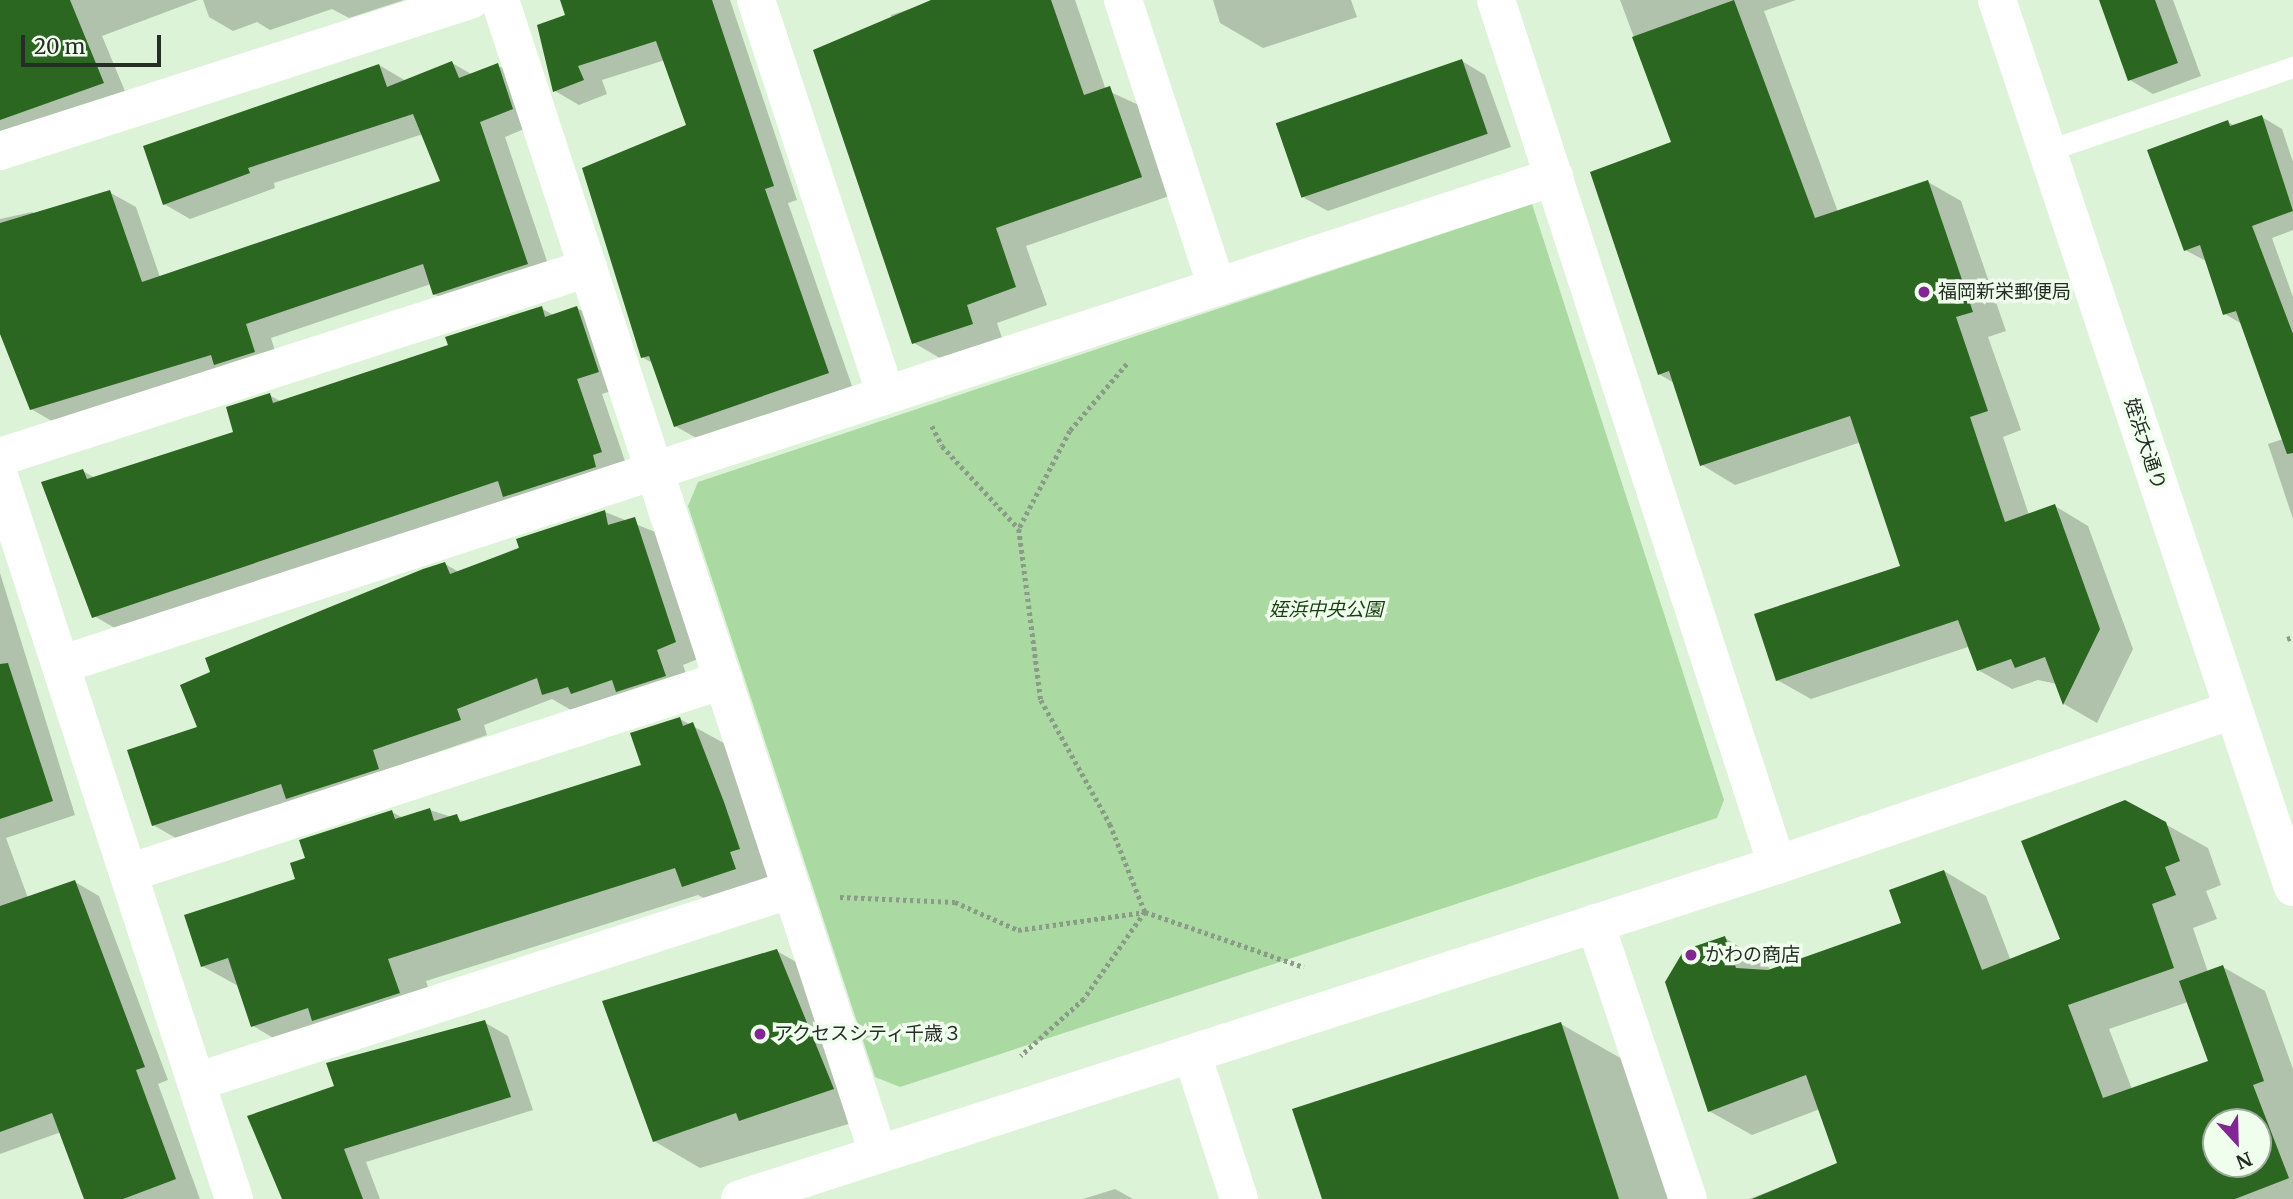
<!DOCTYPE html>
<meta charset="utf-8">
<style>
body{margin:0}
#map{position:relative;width:2293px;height:1199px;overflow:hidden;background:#dcf3d8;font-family:Merriweather,"Noto Sans JP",serif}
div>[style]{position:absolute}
.green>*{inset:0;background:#abd9a2}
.shadow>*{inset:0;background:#0003}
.building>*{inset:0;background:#2b6720;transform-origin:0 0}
.path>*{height:4.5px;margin-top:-2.25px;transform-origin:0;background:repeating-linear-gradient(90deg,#8a9b88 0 3.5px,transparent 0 7px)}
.service>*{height:21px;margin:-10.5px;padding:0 10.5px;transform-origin:10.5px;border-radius:10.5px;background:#fff}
.minor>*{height:38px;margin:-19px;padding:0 19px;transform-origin:19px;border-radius:19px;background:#fff}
.tertiary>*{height:38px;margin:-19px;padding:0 19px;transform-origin:19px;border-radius:19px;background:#fff}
.secondary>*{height:38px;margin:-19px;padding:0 19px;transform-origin:19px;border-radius:19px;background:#fff}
.dots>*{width:19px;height:19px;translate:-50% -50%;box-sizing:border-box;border:4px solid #f0feed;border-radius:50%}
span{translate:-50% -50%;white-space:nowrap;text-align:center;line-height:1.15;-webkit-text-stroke:7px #f0feed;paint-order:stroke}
.poi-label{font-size:19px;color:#252e24}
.left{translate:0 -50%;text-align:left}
.street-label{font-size:19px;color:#252e24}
.park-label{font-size:19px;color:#153f0d;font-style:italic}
.north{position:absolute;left:2202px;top:1108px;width:70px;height:70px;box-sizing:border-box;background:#f0feed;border:2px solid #9fab9d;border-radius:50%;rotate:158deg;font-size:19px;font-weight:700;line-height:28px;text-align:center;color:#252e24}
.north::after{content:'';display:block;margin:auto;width:24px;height:32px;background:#812693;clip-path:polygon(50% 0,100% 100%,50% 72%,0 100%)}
.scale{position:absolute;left:21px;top:35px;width:140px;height:32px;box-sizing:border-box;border:4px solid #252e24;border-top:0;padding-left:9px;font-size:21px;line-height:24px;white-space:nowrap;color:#252e24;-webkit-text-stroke:5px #f0feed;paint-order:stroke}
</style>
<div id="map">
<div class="green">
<div style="clip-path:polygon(1532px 204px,1724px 800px,1717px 818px,900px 1087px,875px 1077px,688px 506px,698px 482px)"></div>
</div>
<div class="shadow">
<div style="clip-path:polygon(0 0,198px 0,102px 36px,127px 96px,0 140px)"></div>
<div style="clip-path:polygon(203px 0,404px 0,349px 18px,332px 9px,270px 30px,257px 22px,233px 31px,209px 17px)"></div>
<div style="clip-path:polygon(590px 0,730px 0,797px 200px,788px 203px,852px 386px,700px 440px,675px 426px,654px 364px,642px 357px,688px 126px,665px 60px,602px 80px,607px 94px,579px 105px,555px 91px,567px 16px)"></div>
<div style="clip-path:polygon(937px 0,1075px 0,1106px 90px,1141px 106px,1172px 195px,1026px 246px,1047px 305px,997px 323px,1003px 341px,945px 361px,914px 343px,891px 15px)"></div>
<div style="clip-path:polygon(1213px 0,1351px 0,1357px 17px,1263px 48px,1220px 23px)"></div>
<div style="clip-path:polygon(1620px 0,1796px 0,1764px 11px,1838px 212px,1928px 182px,1961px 201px,2006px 331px,1988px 337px,2021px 430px,2003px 437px,2029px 515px,2055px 506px,2088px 526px,2133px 649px,2097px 723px,2064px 704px,2057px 684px,2038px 680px,2012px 689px,1978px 670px,1968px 647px,1811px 699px,1777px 680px,1902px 567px,1861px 442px,1735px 485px,1702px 465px,1674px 383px,1659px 374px,1674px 144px)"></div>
<div style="clip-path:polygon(2102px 0,2173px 0,2201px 76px,2153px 94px,2130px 80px)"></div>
<div style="clip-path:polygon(1462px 61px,1485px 75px,1511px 147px,1328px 211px,1304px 198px)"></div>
<div style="clip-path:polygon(452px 63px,473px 75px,497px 65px,524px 80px,538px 123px,505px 137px,553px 279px,460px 309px,434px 294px,431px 284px,271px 338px,280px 367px,57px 424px,31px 409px,0 333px,0 219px,32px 212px,41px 217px,109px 192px,136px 207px,160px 277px,442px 182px,423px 134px,274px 183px,275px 188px,190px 219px,164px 204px,379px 65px,406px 81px)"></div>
<div style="clip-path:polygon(2262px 117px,2282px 129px,2293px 162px,2293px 230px,2272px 238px,2293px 297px,2293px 519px,2268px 444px,2283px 439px,2242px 324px,2225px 314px,2206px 261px,2185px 250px,2228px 122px,2235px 126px)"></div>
<div style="clip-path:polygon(541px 308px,555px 316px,577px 308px,603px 323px,624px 387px,602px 394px,627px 467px,120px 631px,94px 616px,83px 471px,95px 478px,235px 433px,269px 395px,282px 402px,450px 346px)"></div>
<div style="clip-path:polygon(605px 512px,663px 535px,703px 657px,683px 665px,692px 691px,571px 710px,552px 699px,484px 725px,487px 735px,181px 841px,153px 825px,199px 728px,445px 564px,459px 572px)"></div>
<div style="clip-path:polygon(0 573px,75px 815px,6px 838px,28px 898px,75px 882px,99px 896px,168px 1080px,158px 1084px,200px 1199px,86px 1199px,61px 1132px,0 1154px)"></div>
<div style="clip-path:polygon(680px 719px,731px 747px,774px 891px,722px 908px,698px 895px,426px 981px,437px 1015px,292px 1049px,253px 1026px,240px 987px,202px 966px,298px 880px,307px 859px,392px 812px,403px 818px,430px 810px,467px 822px,644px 766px)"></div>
<div style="clip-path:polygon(evenodd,2165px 824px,2208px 848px,2221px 885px,2206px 891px,2217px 919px,2193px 928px,2208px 972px,2223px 967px,2265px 991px,2293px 1069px,2293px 1199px,1749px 1199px,1840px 1164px,1820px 1109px,1752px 1135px,1709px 1111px,1725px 938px,1767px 963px,1770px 971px,1903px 924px,1944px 871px,1986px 896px,2011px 961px,2062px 940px,2165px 824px,2188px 1002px,2210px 1062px,2132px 1089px,2109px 1029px,2188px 1002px,2165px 824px,2216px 1122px,2258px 1122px,2258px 1164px,2216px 1164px,2216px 1122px)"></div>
<div style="clip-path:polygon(777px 951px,824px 978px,879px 1115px,700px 1168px,654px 1141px)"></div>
<div style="clip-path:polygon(484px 1022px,508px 1036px,533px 1110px,366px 1162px,380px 1199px,282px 1199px,336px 1087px)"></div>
<div style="clip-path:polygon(1561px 1024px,1629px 1063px,1673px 1199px,1323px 1199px)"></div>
<div style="clip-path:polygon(1115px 1189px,1133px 1199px,1083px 1199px)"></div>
</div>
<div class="building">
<div style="clip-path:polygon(0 0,70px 0,104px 83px,0 120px)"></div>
<div style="clip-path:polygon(560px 0,712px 0,774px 186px,765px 189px,829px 373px,674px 427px,649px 356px,641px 358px,582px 168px,686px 125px,656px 41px,578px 66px,584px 80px,553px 92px,537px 25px,565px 15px)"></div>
<div style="clip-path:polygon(931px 0,1051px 0,1084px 95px,1110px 86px,1142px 177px,996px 228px,1016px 287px,967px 305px,973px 324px,912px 344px,813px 50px)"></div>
<div style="clip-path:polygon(1734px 0,1815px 218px,1928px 180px,1973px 312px,1956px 317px,1988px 411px,1970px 417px,2005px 522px,2055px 504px,2100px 629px,2063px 705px,2045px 657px,2015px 668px,2011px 659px,1977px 671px,1958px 620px,1776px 681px,1754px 614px,1900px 566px,1850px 416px,1700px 466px,1669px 371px,1658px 375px,1590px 172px,1671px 142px,1632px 37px)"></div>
<div style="clip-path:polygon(2099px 0,2155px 0,2178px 63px,2128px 81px)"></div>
<div style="left:1462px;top:59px;width:79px;height:197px;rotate:71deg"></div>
<div style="clip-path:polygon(452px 61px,459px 78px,498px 63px,513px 109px,480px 122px,528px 264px,433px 295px,423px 264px,246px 324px,255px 352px,214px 365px,211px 355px,30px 410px,0 334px,0 223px,110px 190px,142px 282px,440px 181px,413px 114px,248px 168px,250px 173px,163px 205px,143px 146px,379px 64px,387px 87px)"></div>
<div style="clip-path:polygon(2262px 115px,2293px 211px,2252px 226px,2293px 334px,2293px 453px,2287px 454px,2236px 311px,2223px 315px,2200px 245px,2184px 251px,2147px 150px,2228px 120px,2230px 126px)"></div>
<div style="clip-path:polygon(542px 306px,545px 317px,577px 306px,599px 372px,577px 379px,602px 452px,593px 455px,596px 467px,503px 497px,498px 481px,92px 618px,41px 482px,83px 469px,87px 479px,233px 432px,226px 407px,270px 393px,273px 403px,448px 345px,445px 337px)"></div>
<div style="clip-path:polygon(605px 510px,608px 525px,635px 517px,676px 642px,657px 650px,666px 676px,616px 692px,612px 680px,571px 694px,568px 687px,542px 695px,537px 678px,457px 709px,461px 720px,373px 750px,379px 769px,286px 799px,281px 784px,152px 826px,127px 750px,197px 727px,180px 685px,210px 672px,205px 658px,423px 569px,445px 562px,450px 574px,519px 548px,516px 539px)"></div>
<div style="clip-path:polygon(8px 663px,53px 801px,0 819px,0 664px)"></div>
<div style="clip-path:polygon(680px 717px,683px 726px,693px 722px,724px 802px,740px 849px,730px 852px,736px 869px,682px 887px,675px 868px,388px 959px,400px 993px,312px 1021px,308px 1008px,251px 1027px,228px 958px,201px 967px,184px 915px,295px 879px,290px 863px,305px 858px,299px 840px,392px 810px,395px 819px,430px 808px,434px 821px,457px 814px,460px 822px,641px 765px,630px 733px)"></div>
<div style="clip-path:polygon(evenodd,2125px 800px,2166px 822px,2180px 861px,2165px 867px,2176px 895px,2152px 904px,2174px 968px,2068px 1005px,2103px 1098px,2208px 1061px,2179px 981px,2223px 965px,2264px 1081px,2253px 1085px,2289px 1178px,2235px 1199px,1752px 1199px,1837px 1163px,1806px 1075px,1708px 1112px,1665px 982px,1684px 950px,1725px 936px,1736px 968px,1768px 970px,1901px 923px,1889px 890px,1944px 870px,1982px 970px,2060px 939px,2021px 841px,2125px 800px,2216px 1122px,2258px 1122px,2258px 1164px,2216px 1164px,2216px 1122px)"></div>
<div style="clip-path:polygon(75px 880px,145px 1067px,136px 1070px,176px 1179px,123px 1199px,84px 1199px,52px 1113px,0 1132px,0 906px)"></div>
<div style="clip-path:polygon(777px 949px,834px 1089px,739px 1121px,736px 1113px,653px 1142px,602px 1001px)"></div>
<div style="clip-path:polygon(485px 1020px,511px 1097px,344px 1149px,363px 1199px,282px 1199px,247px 1116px,334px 1086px,326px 1063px)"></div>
<div style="clip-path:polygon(1561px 1022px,1619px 1199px,1322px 1199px,1292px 1109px)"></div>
</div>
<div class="path">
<div style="left:1127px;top:364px;width:88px;rotate:130.4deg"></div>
<div style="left:1070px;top:431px;width:110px;rotate:117.5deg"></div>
<div style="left:1019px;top:529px;width:172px;rotate:82.7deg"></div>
<div style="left:1041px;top:700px;width:142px;rotate:60.9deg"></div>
<div style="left:1110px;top:824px;width:95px;rotate:68.3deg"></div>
<div style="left:1145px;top:912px;width:168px;rotate:19.1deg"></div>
<div style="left:932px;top:426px;width:22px;rotate:63deg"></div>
<div style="left:942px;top:446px;width:113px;rotate:47.1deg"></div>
<div style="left:2287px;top:639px;width:6px;rotate:-18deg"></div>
<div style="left:840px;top:897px;width:115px;rotate:2.5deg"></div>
<div style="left:955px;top:902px;width:69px;rotate:24deg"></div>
<div style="left:1018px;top:930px;width:128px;rotate:-8.1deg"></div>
<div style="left:1145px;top:912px;width:106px;rotate:125deg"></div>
<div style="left:1084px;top:999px;width:85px;rotate:137.9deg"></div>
</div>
<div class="service">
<div style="left:2049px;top:150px;width:258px;rotate:-18.8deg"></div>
</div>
<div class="minor">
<div style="left:500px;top:0;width:1213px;rotate:71.85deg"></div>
<div style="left:756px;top:0;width:416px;rotate:71.8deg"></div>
<div style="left:1123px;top:0;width:302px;rotate:71.9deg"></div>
<div style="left:1496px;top:0;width:909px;rotate:72deg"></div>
<div style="left:0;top:151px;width:494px;rotate:-17.8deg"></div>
<div style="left:0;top:457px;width:618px;rotate:-17.82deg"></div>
<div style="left:0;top:479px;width:757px;rotate:72deg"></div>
<div style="left:63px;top:664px;width:1569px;rotate:-18.09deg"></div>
<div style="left:128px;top:873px;width:626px;rotate:-17.97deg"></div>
<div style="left:196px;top:1082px;width:626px;rotate:-17.94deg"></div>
</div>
<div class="tertiary">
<div style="left:1595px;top:923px;width:291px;rotate:71.4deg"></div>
<div style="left:1192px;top:1054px;width:152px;rotate:72deg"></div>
<div style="left:740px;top:1199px;width:1089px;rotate:-17.85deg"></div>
<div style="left:1777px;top:865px;width:482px;rotate:-18.8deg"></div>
</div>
<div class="secondary">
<div style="left:1997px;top:0;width:935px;rotate:71.55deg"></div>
</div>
<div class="dots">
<div style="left:1924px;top:292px;background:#812693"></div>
<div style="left:1691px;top:955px;background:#812693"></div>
<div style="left:760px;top:1034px;background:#812693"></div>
</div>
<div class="poi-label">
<span class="left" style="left:1938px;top:292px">福岡新栄郵便局</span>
<span class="left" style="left:1705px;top:955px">かわの商店</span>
<span class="left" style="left:774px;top:1034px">アクセスシティ千歳３</span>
</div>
<div class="street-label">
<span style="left:2145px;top:444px;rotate:72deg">姪浜大通り</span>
</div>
<div class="park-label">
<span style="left:1326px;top:610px">姪浜中央公園</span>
</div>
<div class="north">N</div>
<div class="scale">20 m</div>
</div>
